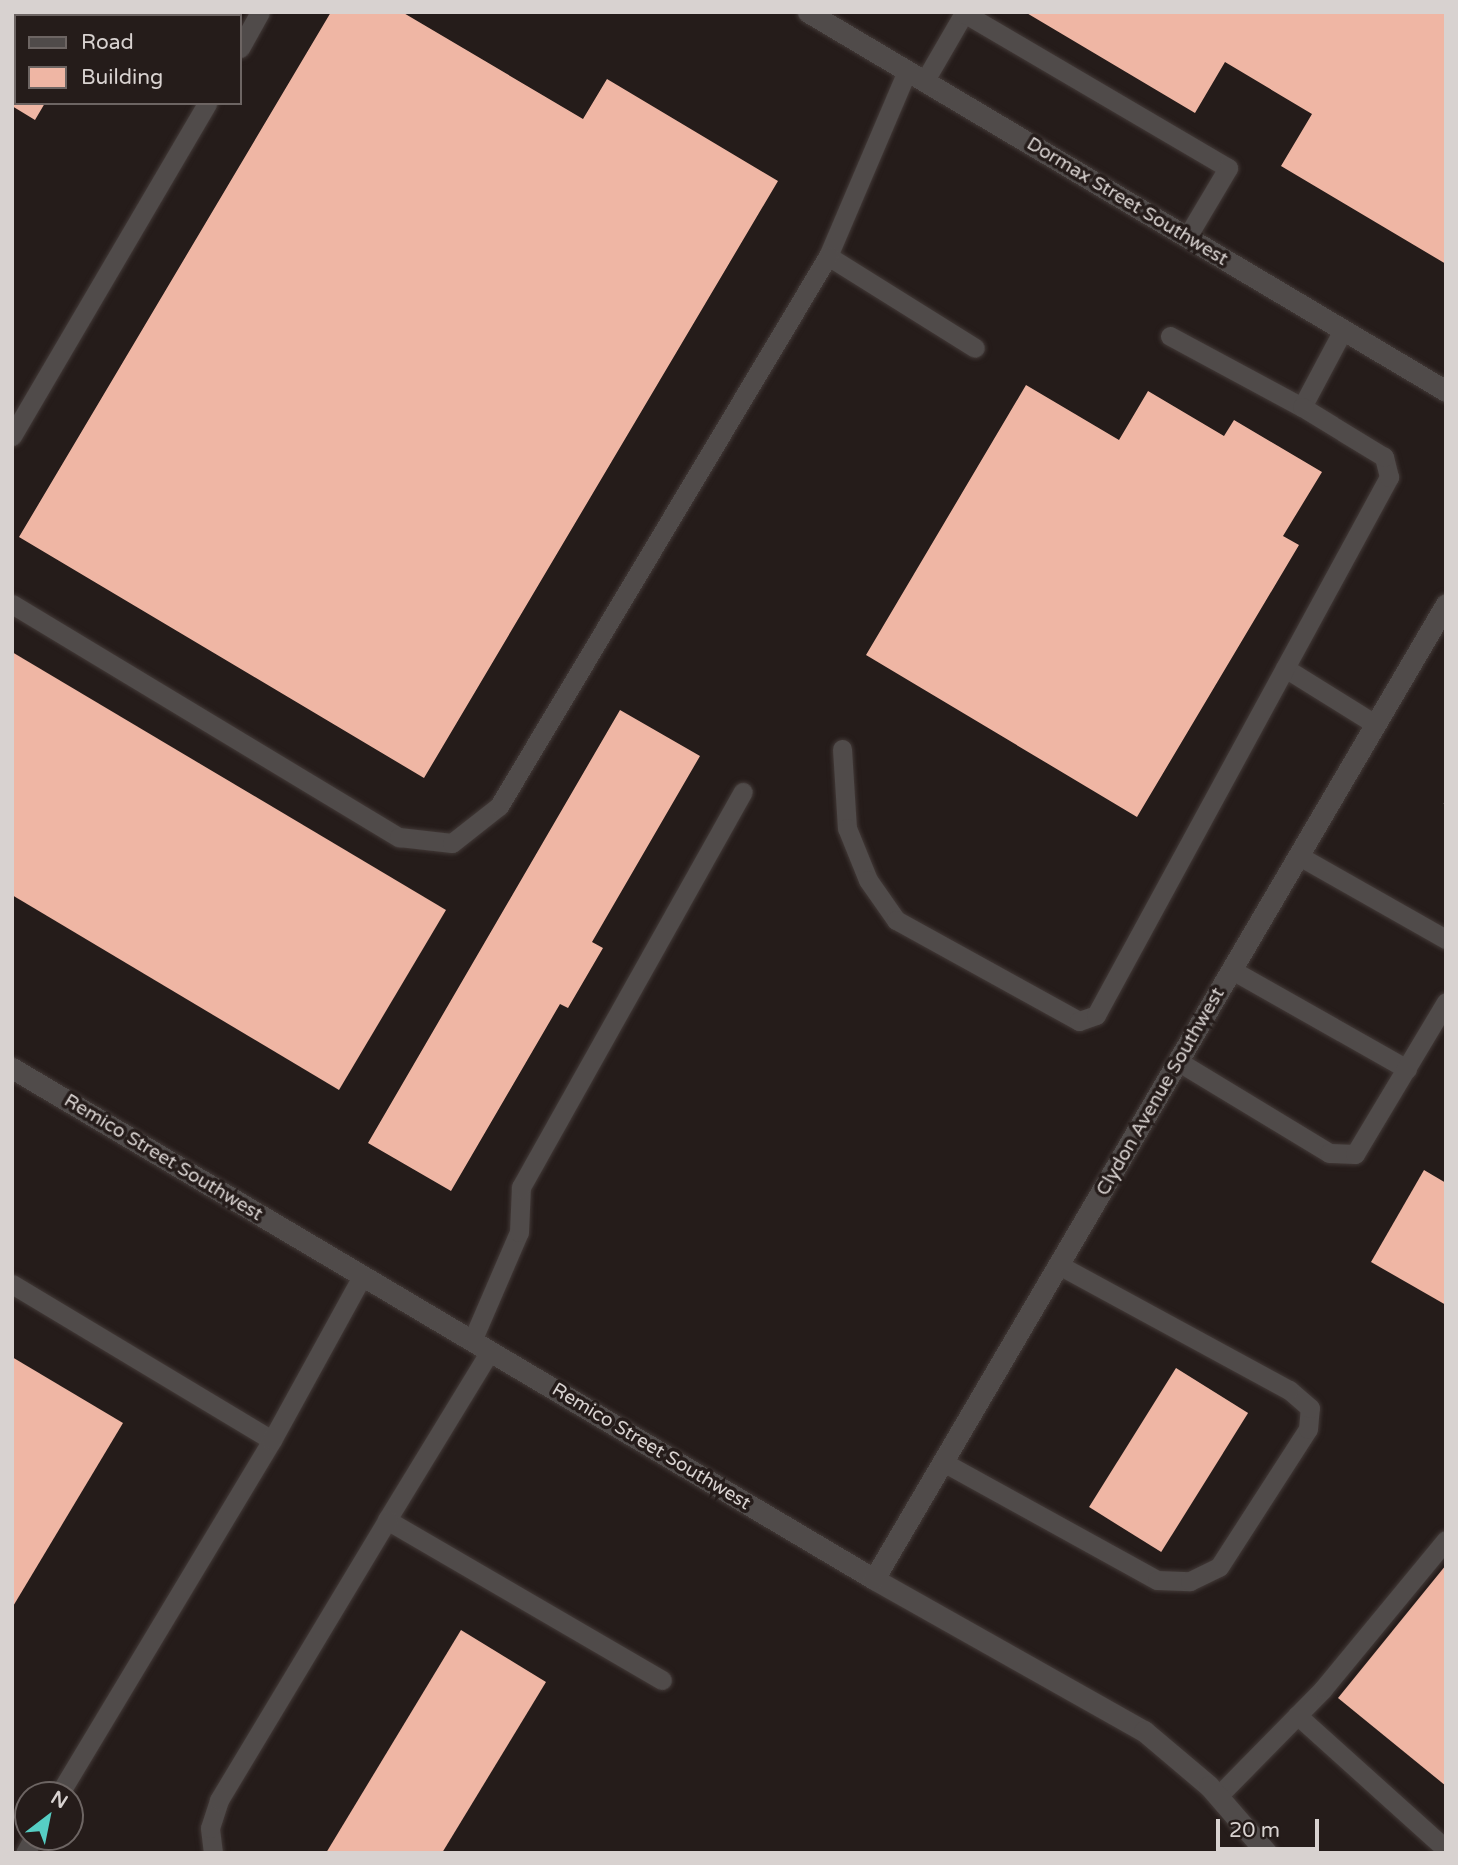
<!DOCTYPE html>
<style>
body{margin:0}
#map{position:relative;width:1458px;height:1865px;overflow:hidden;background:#251c1a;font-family:"Varela Round",sans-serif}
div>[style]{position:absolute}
.building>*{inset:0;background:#efb6a4;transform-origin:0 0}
.path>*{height:4.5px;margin-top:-2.25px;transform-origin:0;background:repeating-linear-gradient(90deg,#797270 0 3.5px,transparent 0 7px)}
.roads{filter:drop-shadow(0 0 2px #423937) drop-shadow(0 0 2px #423937)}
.service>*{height:19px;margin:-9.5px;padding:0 9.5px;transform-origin:9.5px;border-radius:9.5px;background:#504b4a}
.minor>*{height:21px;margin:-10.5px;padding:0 10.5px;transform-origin:10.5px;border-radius:10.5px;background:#504b4a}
span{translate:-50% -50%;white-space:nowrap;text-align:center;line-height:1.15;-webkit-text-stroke:7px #251c1a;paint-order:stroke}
.street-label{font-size:19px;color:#d8d2d0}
.frame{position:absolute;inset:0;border:14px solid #d8d2d0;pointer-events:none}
.legend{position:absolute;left:14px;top:14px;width:228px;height:91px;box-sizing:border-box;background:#251c1a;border:2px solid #6d6563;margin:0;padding:9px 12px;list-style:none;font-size:21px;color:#d8d2d0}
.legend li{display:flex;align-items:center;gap:14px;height:35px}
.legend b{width:35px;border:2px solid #6d6563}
.north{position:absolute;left:14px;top:1781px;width:70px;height:70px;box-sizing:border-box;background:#251c1a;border:2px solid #6d6563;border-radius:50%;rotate:32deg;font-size:19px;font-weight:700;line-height:28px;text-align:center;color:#d8d2d0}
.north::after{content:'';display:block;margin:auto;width:24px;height:32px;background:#56cec4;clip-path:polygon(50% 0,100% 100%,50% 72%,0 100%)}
.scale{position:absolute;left:1216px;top:1819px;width:103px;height:32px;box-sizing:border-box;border:4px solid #d8d2d0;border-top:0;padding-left:9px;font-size:21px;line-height:24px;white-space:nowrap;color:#d8d2d0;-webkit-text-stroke:5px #251c1a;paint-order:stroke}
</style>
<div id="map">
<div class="building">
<div style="clip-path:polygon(12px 12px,147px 12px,16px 16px,16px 103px,45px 103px,35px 120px,12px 106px)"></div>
<div style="clip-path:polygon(331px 12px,402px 12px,583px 119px,607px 79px,778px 181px,424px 778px,19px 537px)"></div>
<div style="clip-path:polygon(1025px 12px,1446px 12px,1446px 264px,1281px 166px,1312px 114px,1225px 62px,1195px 113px)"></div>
<div style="clip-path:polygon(1026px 385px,1119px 440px,1148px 391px,1224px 436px,1234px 420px,1322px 472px,1283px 536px,1299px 545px,1137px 817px,866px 655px)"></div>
<div style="clip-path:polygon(12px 652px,446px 910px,339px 1090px,12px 895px)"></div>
<div style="clip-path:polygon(620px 710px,700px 756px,592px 942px,603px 948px,568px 1008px,560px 1004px,451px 1191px,368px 1143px)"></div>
<div style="clip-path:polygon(1424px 1170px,1446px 1183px,1446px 1305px,1371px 1262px)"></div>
<div style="clip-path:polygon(12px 1357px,123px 1423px,12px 1608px)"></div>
<div style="left:1176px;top:1368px;width:85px;height:164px;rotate:32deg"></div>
<div style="clip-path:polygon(1446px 1565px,1446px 1786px,1338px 1698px)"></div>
<div style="clip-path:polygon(461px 1630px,546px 1682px,442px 1853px,326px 1853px)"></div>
</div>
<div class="path">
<div style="left:1445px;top:805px;width:1px;rotate:-45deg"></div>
</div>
<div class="roads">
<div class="service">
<div style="left:240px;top:48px;width:41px;rotate:-60.9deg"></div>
<div style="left:907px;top:71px;width:201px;rotate:113.1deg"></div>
<div style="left:828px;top:256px;width:173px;rotate:32deg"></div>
<div style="left:924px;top:82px;width:80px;rotate:-59.9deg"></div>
<div style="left:964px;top:13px;width:306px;rotate:30.4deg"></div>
<div style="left:1228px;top:168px;width:80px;rotate:120.7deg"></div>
<div style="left:1170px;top:336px;width:150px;rotate:28.3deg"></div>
<div style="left:1302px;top:407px;width:87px;rotate:-62deg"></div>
<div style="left:12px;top:436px;width:386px;rotate:-59.6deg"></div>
<div style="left:12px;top:604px;width:452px;rotate:31.1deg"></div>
<div style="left:399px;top:837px;width:53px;rotate:6.5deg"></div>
<div style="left:452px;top:843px;width:60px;rotate:-38.2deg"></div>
<div style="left:499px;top:806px;width:641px;rotate:-59.11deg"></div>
<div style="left:1285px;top:668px;width:106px;rotate:31.9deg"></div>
<div style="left:842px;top:749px;width:79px;rotate:86.4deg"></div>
<div style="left:847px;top:828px;width:56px;rotate:68deg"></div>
<div style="left:868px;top:880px;width:49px;rotate:55deg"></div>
<div style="left:896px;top:920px;width:209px;rotate:28.9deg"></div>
<div style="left:1079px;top:1021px;width:18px;rotate:-19deg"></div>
<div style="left:1096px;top:1015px;width:613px;rotate:-61.43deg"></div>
<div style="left:1389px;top:477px;width:21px;rotate:-104deg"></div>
<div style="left:1384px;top:457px;width:96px;rotate:-148.6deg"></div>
<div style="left:1299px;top:856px;width:169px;rotate:29.5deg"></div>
<div style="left:1232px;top:970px;width:201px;rotate:29.5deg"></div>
<div style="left:1179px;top:1062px;width:175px;rotate:31.2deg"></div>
<div style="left:1329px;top:1153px;width:26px;rotate:2deg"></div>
<div style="left:1355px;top:1154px;width:177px;rotate:-59.1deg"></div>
<div style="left:12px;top:1284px;width:303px;rotate:31deg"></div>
<div style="left:272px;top:1440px;width:414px;rotate:121deg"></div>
<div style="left:472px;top:1341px;width:119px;rotate:-66.7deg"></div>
<div style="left:519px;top:1232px;width:45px;rotate:-87.5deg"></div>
<div style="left:521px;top:1187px;width:453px;rotate:-60.7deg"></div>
<div style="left:490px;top:1351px;width:198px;rotate:121.4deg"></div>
<div style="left:387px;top:1520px;width:318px;rotate:30.2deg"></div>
<div style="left:272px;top:1440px;width:187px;rotate:-61.2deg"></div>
<div style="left:943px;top:1462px;width:244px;rotate:28.9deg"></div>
<div style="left:1157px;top:1580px;width:33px;rotate:2deg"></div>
<div style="left:1190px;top:1581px;width:32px;rotate:-26deg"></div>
<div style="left:1219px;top:1567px;width:164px;rotate:-57.2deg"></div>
<div style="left:1308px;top:1429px;width:21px;rotate:-85deg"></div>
<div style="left:1310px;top:1408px;width:28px;rotate:-139deg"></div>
<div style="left:1289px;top:1390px;width:262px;rotate:-151.5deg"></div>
<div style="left:1297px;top:1715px;width:200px;rotate:42deg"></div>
<div style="left:1218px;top:1796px;width:150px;rotate:-45.5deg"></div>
<div style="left:1323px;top:1689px;width:193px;rotate:-50.5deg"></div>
<div style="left:25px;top:1853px;width:18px;rotate:-61deg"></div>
<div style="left:213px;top:1853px;width:25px;rotate:-97deg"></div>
<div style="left:210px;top:1828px;width:29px;rotate:-72deg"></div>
<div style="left:219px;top:1800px;width:327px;rotate:-59deg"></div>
</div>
<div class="minor">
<div style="left:808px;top:12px;width:742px;rotate:30.71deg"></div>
<div style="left:12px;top:1068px;width:1002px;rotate:30.66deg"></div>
<div style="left:874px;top:1579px;width:310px;rotate:29.4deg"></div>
<div style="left:1144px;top:1731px;width:85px;rotate:40.2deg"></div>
<div style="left:1209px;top:1786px;width:89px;rotate:49.1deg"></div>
<div style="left:874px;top:1579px;width:1130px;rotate:-59.6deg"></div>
</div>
</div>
<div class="street-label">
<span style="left:1127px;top:202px;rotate:31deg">Dormax Street Southwest</span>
<span style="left:1161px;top:1092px;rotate:-60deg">Clydon Avenue Southwest</span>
<span style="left:163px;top:1158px;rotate:31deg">Remico Street Southwest</span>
<span style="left:651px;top:1447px;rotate:31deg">Remico Street Southwest</span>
</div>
<div class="frame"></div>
<ul class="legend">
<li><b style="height:9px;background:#504b4a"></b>Road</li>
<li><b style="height:19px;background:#efb6a4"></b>Building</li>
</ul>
<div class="north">N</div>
<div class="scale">20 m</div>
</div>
